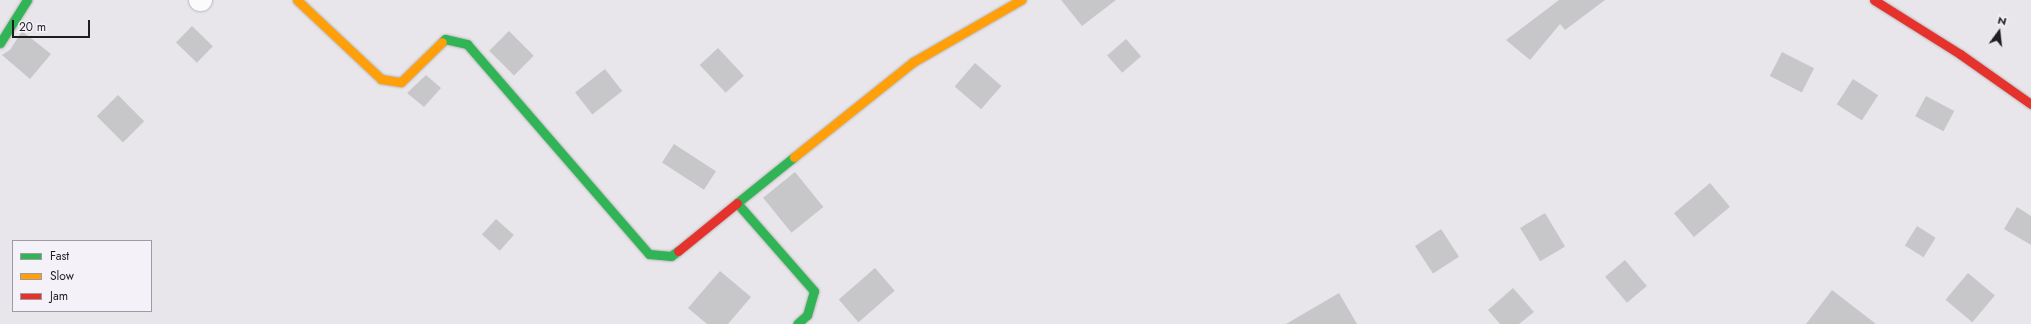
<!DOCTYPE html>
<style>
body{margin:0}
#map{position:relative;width:2031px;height:324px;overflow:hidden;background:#e8e6ea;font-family:Jost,sans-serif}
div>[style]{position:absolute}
.building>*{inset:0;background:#c7c6c9;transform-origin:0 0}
.roads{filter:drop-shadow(0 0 1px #b7b6b8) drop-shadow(0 0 1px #b7b6b8)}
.street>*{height:22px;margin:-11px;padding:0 11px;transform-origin:11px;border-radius:11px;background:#fcfbfc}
.fast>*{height:9px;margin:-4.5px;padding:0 4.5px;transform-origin:4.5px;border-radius:4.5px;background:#30b455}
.slow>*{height:9px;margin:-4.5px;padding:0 4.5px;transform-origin:4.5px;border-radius:4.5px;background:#ff9f0a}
.jam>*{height:9px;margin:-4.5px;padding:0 4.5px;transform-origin:4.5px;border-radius:4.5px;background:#e5322d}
span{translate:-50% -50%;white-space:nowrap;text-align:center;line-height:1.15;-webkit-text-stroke:4px #f4f1f9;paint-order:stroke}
.legend{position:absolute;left:12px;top:240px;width:140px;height:72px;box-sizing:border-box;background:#f4f1f9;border:1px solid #9e9ca2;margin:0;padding:5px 7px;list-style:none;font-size:12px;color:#1e1d20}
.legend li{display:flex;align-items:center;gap:8px;height:20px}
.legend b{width:20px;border:1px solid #9e9ca2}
.north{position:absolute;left:1979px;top:12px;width:40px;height:40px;-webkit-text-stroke:3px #f4f1f9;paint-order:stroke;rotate:15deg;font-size:11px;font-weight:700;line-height:16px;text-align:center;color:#1e1d20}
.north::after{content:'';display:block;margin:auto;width:14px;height:18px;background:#1e1d20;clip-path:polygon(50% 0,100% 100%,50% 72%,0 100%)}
.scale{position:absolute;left:12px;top:20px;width:78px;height:18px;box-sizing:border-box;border:2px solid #1e1d20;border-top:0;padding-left:5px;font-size:12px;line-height:14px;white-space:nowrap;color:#1e1d20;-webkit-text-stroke:3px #f4f1f9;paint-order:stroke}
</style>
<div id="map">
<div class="building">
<div style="clip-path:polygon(1061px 0,1116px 0,1082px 26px)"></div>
<div style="clip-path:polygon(1559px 0,1605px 0,1565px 30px,1560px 24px,1530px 60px,1506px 40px)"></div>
<div style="left:192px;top:26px;width:29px;height:23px;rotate:44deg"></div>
<div style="clip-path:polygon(22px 31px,51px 54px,30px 79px,2px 55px,10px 50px)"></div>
<div style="left:509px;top:31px;width:35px;height:28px;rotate:45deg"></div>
<div style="left:1126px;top:39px;width:23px;height:25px;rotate:49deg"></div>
<div style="left:718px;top:48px;width:38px;height:25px;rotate:47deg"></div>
<div style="left:1782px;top:52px;width:36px;height:27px;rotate:27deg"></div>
<div style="left:975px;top:63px;width:35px;height:31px;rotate:41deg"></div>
<div style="left:605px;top:69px;width:28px;height:38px;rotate:52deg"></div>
<div style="clip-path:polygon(426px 75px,441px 88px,424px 107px,407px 93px)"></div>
<div style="left:1853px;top:79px;width:30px;height:30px;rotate:33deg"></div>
<div style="left:118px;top:95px;width:37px;height:30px;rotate:45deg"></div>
<div style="left:1926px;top:96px;width:32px;height:23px;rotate:28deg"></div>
<div style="left:674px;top:144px;width:50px;height:22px;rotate:33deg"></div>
<div style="left:795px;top:172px;width:45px;height:41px;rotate:51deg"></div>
<div style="left:1710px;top:183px;width:31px;height:47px;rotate:50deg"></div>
<div style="clip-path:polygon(2017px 207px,2031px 216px,2031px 245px,2004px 229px)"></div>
<div style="left:1545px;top:213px;width:39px;height:29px;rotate:59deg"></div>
<div style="left:496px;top:219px;width:24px;height:21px;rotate:42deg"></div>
<div style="left:1917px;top:226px;width:22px;height:23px;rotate:32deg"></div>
<div style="left:1441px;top:229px;width:33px;height:31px;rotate:57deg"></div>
<div style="left:1625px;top:260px;width:34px;height:26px;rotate:50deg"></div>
<div style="left:875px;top:268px;width:30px;height:48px;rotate:49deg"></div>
<div style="clip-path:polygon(720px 271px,751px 297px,728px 324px,707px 324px,688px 308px)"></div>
<div style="left:1968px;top:273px;width:35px;height:35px;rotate:40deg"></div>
<div style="clip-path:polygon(1513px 288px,1534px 312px,1519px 324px,1500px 324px,1488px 310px)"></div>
<div style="clip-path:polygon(1832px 290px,1876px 324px,1806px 324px)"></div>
<div style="clip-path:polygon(1339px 293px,1357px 324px,1286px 324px)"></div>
</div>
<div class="roads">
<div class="street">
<div style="left:200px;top:0;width:1px"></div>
</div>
<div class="fast">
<div style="left:442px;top:42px;width:4px;rotate:-45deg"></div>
<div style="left:445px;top:39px;width:23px;rotate:13deg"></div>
<div style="left:467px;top:44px;width:278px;rotate:49.1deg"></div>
<div style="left:649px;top:254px;width:22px;rotate:5deg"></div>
<div style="left:671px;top:256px;width:9px;rotate:-36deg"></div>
<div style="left:0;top:43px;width:51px;rotate:-57.9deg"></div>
<div style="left:794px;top:157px;width:73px;rotate:141.1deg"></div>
<div style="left:737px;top:203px;width:117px;rotate:48.8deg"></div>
<div style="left:814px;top:291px;width:25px;rotate:106deg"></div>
<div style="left:807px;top:315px;width:13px;rotate:138deg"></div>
</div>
<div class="slow">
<div style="left:297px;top:0;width:115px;rotate:43.2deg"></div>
<div style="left:381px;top:79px;width:20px;rotate:9deg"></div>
<div style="left:401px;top:82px;width:57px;rotate:-44.3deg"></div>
<div style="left:794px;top:157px;width:152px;rotate:-38.6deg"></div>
<div style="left:913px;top:62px;width:125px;rotate:-29.9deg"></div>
</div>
<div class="jam">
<div style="left:1874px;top:0;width:102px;rotate:32.1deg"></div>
<div style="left:1960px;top:54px;width:87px;rotate:35.2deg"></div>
<div style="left:678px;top:251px;width:76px;rotate:-39.1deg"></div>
</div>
</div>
<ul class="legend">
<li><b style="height:5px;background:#30b455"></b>Fast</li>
<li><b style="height:5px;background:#ff9f0a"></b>Slow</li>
<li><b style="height:5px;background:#e5322d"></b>Jam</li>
</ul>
<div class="north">N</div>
<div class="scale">20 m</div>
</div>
